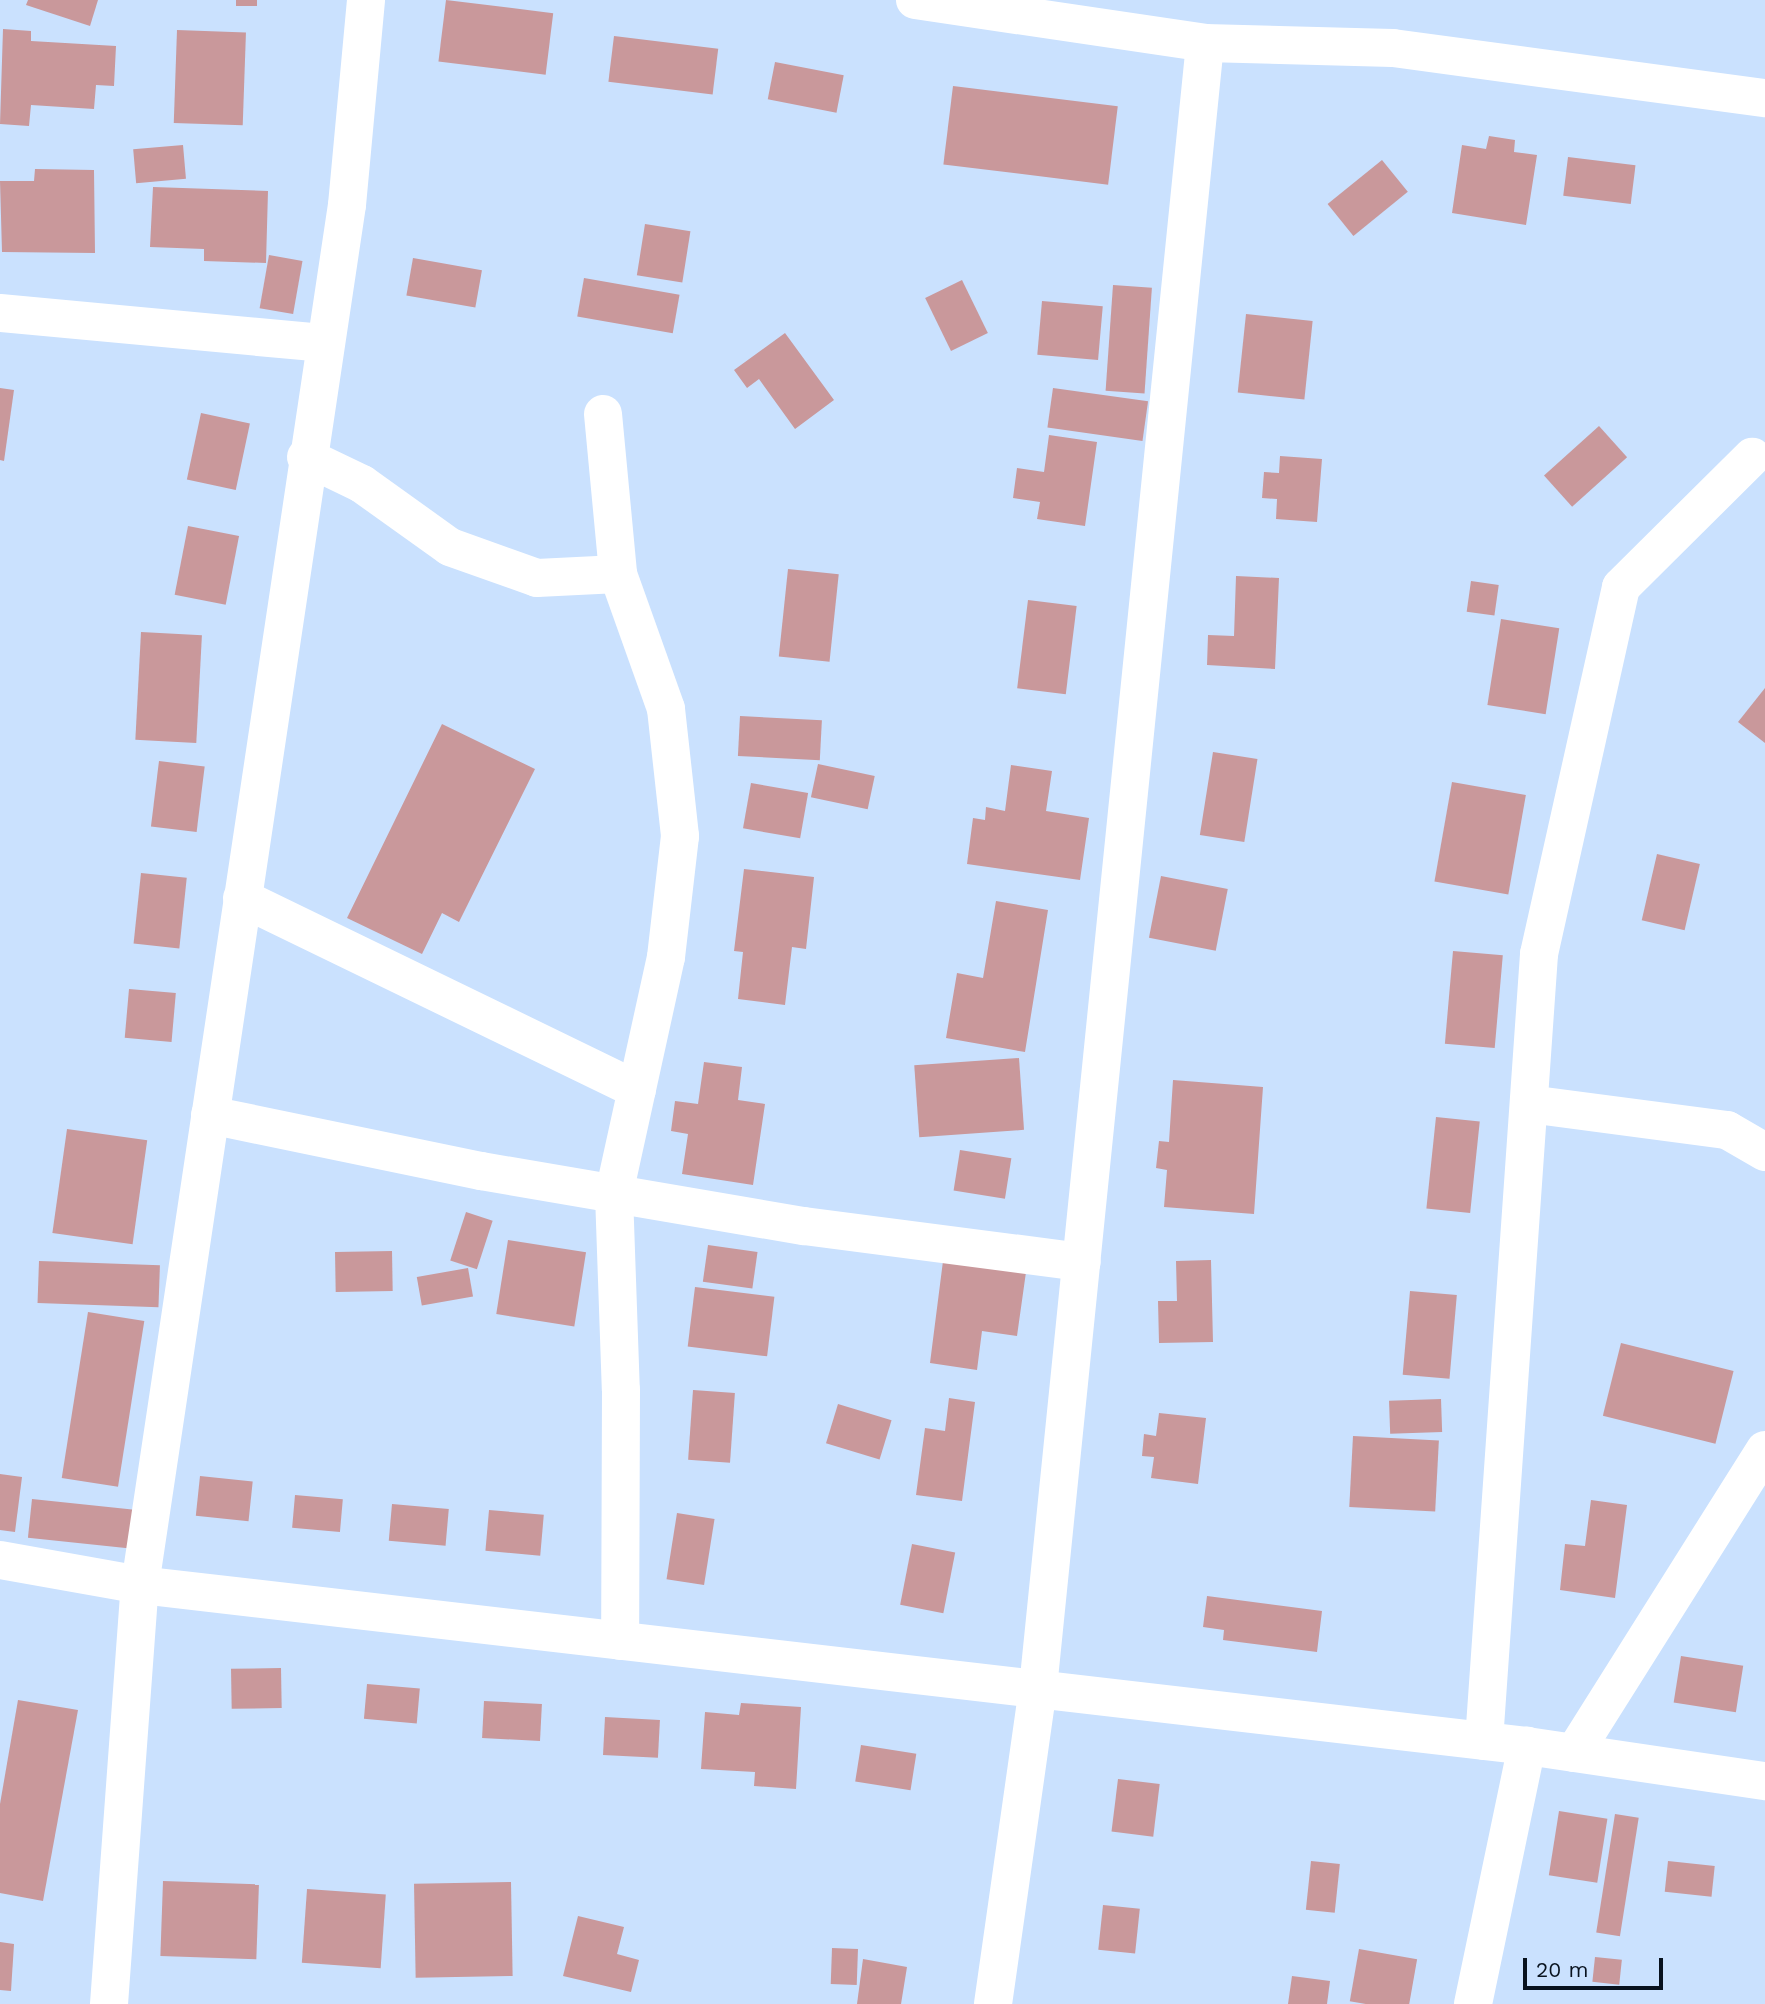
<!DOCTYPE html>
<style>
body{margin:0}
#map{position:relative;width:1765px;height:2004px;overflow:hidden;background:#cae1fe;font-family:"Work Sans",sans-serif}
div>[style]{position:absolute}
.building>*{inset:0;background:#c9989b;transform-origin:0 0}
.street>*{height:38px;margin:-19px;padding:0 19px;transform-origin:19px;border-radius:19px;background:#fff}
span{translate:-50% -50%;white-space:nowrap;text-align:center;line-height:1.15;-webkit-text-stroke:6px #cae1fe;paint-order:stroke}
.scale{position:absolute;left:1523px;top:1958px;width:140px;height:32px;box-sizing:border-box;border:4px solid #08121e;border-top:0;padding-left:9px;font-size:21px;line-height:24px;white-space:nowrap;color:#08121e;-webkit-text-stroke:5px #cae1fe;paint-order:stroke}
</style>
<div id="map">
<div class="building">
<div style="clip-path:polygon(28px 0,98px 0,90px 26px,26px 5px)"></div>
<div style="left:236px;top:0;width:21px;height:6px"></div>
<div style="left:446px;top:0;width:108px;height:62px;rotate:7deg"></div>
<div style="clip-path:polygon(3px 29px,31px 31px,31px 41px,116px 46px,114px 86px,96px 85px,94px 109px,31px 105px,29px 126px,0 124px)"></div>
<div style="left:177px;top:30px;width:69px;height:93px;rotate:2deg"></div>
<div style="left:614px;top:36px;width:105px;height:46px;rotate:7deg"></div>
<div style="left:775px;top:62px;width:70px;height:38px;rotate:11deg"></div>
<div style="left:953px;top:86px;width:166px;height:79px;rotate:7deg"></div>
<div style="clip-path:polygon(1489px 136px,1515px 140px,1514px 152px,1537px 155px,1526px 225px,1452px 213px,1462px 145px,1486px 149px)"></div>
<div style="left:183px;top:145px;width:34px;height:50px;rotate:85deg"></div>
<div style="left:1568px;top:157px;width:68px;height:39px;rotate:7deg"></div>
<div style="left:1382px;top:160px;width:41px;height:70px;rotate:51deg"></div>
<div style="clip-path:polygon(35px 169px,94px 170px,95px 253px,2px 252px,0 181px,34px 181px)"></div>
<div style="clip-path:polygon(153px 187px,268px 191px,266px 263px,204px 261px,204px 249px,150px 247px)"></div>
<div style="left:645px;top:224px;width:46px;height:52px;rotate:9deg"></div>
<div style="left:269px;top:255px;width:34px;height:54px;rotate:10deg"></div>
<div style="left:413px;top:258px;width:70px;height:38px;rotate:10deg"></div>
<div style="left:584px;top:278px;width:97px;height:39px;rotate:10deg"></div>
<div style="left:962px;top:280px;width:59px;height:41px;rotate:64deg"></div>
<div style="left:1113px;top:285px;width:39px;height:106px;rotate:4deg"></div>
<div style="left:1042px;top:301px;width:61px;height:54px;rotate:5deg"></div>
<div style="left:1246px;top:314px;width:67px;height:79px;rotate:6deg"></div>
<div style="clip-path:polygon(785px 333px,834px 400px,795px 429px,759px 379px,747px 388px,734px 370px)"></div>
<div style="clip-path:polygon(0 388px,14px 390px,4px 461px,0 460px)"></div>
<div style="left:1053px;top:388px;width:96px;height:40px;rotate:8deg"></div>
<div style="left:201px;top:413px;width:50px;height:68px;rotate:12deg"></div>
<div style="left:1599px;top:426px;width:42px;height:74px;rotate:48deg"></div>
<div style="clip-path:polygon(1049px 435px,1097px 442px,1085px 526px,1037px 519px,1040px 502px,1013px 498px,1017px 468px,1044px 472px)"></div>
<div style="clip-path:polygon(1280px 456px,1322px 459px,1317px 522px,1276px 519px,1277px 499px,1262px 498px,1264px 472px,1279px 473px)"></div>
<div style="left:188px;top:526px;width:52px;height:70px;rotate:11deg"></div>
<div style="left:788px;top:569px;width:51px;height:88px;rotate:6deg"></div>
<div style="clip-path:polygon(1236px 576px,1279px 578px,1275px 669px,1207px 665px,1208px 635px,1234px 636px)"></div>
<div style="left:1471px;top:581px;width:28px;height:31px;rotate:8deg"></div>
<div style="left:1028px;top:600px;width:49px;height:89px;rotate:7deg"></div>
<div style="left:1501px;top:619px;width:59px;height:87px;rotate:9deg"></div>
<div style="left:141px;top:632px;width:61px;height:108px;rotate:3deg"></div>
<div style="clip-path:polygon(1765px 688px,1765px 743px,1738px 722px)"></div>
<div style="left:740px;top:716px;width:82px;height:40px;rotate:3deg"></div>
<div style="clip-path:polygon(442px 724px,535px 769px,459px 922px,442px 913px,422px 954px,347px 918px)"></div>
<div style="left:1213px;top:752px;width:45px;height:84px;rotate:9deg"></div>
<div style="left:159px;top:761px;width:46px;height:66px;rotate:7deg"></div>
<div style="left:818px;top:764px;width:58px;height:34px;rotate:12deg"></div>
<div style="clip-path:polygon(1011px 765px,1052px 771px,1046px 811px,1089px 818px,1080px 880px,967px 864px,973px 818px,985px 820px,986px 807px,1005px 811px)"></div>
<div style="left:1452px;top:782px;width:75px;height:101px;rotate:10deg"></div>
<div style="left:751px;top:783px;width:58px;height:46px;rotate:10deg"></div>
<div style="left:1657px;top:854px;width:44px;height:68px;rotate:13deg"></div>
<div style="clip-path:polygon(744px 869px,814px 877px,806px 949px,792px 947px,785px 1005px,738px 999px,743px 952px,734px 951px)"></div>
<div style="left:141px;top:873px;width:46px;height:71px;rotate:6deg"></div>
<div style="left:1161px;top:876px;width:68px;height:63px;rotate:11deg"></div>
<div style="clip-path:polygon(996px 901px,1048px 910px,1025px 1052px,946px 1038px,957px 973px,983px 978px)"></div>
<div style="left:1453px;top:951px;width:50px;height:93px;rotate:5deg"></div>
<div style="left:129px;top:989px;width:47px;height:49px;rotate:5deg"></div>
<div style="left:1019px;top:1058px;width:72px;height:105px;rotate:86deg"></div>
<div style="clip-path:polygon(704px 1062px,742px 1067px,738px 1100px,765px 1104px,753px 1185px,682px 1174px,688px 1134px,671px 1131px,675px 1101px,698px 1104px)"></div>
<div style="clip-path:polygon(1173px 1080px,1263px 1087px,1254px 1214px,1164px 1207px,1167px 1170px,1156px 1168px,1159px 1141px,1169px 1142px)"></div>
<div style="left:1436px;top:1117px;width:44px;height:92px;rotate:6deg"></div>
<div style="left:67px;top:1129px;width:81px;height:105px;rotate:8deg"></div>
<div style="left:960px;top:1150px;width:52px;height:41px;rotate:9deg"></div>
<div style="left:466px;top:1212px;width:28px;height:51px;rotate:18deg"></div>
<div style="left:508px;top:1240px;width:79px;height:75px;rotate:9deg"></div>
<div style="left:708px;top:1245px;width:50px;height:37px;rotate:8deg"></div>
<div style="left:392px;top:1251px;width:40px;height:57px;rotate:89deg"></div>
<div style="clip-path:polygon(1211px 1260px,1213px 1342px,1159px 1343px,1158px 1301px,1177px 1301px,1176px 1261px)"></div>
<div style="left:39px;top:1261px;width:121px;height:42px;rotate:2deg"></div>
<div style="clip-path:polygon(943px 1261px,1026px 1272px,1017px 1336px,982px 1331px,977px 1370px,930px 1363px)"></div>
<div style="left:468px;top:1268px;width:29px;height:52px;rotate:80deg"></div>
<div style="left:695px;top:1287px;width:80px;height:60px;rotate:7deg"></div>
<div style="left:1410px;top:1291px;width:47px;height:84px;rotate:5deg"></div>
<div style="left:88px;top:1312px;width:57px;height:168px;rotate:9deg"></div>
<div style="left:1621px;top:1343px;width:116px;height:75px;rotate:14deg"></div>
<div style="left:693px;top:1390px;width:42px;height:70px;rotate:4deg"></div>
<div style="clip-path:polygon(949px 1398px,975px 1402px,962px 1501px,916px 1495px,925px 1428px,945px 1431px)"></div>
<div style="left:1441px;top:1399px;width:33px;height:52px;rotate:88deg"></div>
<div style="left:838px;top:1404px;width:56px;height:41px;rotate:17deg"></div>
<div style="clip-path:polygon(1159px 1413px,1206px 1418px,1198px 1484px,1151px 1478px,1154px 1457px,1142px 1456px,1144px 1434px,1156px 1436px)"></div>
<div style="left:1353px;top:1436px;width:86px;height:71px;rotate:3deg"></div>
<div style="clip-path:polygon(0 1474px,22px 1477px,15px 1532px,0 1530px)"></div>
<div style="left:200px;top:1476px;width:53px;height:40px;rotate:6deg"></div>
<div style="left:295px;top:1495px;width:48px;height:33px;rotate:5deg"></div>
<div style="left:32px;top:1499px;width:103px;height:39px;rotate:6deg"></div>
<div style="clip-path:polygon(1591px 1500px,1627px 1505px,1615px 1598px,1560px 1590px,1565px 1544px,1585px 1546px)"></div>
<div style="left:392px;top:1504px;width:57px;height:37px;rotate:5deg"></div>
<div style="left:489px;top:1510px;width:55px;height:41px;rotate:5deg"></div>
<div style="left:677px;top:1513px;width:38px;height:67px;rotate:9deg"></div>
<div style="left:912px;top:1544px;width:44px;height:62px;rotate:11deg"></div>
<div style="clip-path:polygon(1207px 1596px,1322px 1611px,1317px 1652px,1223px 1640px,1224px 1630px,1203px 1627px)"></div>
<div style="left:1681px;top:1656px;width:63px;height:47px;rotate:9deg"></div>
<div style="left:281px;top:1668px;width:40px;height:50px;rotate:89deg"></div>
<div style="left:367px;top:1684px;width:53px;height:35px;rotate:5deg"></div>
<div style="clip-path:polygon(18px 1700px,78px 1710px,43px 1901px,0 1893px,0 1804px)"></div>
<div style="left:484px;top:1701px;width:58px;height:37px;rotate:3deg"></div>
<div style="clip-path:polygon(741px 1703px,801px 1707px,796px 1789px,754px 1786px,755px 1772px,701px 1769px,705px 1712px,739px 1715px)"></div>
<div style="left:605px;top:1717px;width:55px;height:38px;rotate:3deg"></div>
<div style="left:861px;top:1745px;width:56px;height:37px;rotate:9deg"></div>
<div style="left:1118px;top:1779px;width:42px;height:53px;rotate:7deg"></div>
<div style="left:1559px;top:1811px;width:49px;height:65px;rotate:9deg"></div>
<div style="left:1615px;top:1814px;width:24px;height:120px;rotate:9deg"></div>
<div style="left:1311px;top:1861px;width:29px;height:49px;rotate:6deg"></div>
<div style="left:1668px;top:1861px;width:47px;height:31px;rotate:6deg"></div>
<div style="left:163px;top:1881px;width:96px;height:75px;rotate:2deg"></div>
<div style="left:511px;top:1882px;width:94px;height:97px;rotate:89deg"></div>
<div style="left:307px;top:1889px;width:79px;height:74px;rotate:4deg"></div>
<div style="left:1103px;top:1905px;width:37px;height:45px;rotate:6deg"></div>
<div style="clip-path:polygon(578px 1916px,624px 1927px,617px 1954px,639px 1960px,631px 1992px,563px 1976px)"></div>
<div style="clip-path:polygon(0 1942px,14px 1944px,11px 1991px,0 1990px)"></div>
<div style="left:832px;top:1948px;width:26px;height:36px;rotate:2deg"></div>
<div style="left:1359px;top:1949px;width:59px;height:53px;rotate:10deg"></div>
<div style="left:1595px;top:1957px;width:27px;height:25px;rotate:6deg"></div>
<div style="clip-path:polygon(863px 1959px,907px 1967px,901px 2004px,857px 2004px)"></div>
<div style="clip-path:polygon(1292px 1976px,1330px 1981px,1327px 2004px,1288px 2004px)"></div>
</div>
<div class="street">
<div style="left:915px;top:0;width:293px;rotate:8.4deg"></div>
<div style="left:1205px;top:43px;width:188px;rotate:1.5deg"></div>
<div style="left:1393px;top:48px;width:375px;rotate:7.7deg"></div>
<div style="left:0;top:313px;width:324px;rotate:5.3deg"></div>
<div style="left:603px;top:414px;width:161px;rotate:84.6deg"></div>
<div style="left:618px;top:574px;width:143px;rotate:70.4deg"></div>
<div style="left:666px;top:709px;width:128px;rotate:83.7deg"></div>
<div style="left:680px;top:836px;width:122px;rotate:96.6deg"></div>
<div style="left:666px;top:957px;width:243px;rotate:102.4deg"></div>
<div style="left:614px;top:1194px;width:196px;rotate:88deg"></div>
<div style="left:621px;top:1390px;width:251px;rotate:90.2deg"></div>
<div style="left:306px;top:457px;width:62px;rotate:25.7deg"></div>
<div style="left:362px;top:484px;width:108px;rotate:35.6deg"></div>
<div style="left:450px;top:547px;width:92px;rotate:19.6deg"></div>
<div style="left:537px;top:578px;width:81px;rotate:-2.8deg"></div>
<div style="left:242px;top:898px;width:439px;rotate:25.9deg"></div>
<div style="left:1529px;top:1104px;width:200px;rotate:7.5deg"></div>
<div style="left:1727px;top:1130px;width:44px;rotate:30.1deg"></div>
<div style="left:210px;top:1115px;width:277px;rotate:11.7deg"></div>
<div style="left:481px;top:1171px;width:328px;rotate:9.7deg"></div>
<div style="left:804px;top:1226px;width:280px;rotate:7.4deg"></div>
<div style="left:0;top:1560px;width:142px;rotate:10.1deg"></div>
<div style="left:140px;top:1585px;width:1396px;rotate:6.62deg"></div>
<div style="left:1527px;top:1746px;width:241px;rotate:8.4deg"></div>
<div style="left:1484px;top:1741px;width:789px;rotate:-86deg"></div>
<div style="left:1539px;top:954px;width:376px;rotate:-77.4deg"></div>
<div style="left:1621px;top:587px;width:185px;rotate:-44.8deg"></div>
<div style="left:1574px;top:1753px;width:358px;rotate:-57.8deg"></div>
<div style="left:109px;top:2004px;width:420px;rotate:-85.8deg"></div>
<div style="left:140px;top:1585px;width:1395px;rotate:-81.47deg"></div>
<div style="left:347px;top:205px;width:206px;rotate:-84.7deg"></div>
<div style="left:993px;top:2004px;width:319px;rotate:-81.9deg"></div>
<div style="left:1038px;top:1688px;width:1653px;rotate:-84.2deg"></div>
<div style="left:1473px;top:2004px;width:264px;rotate:-78.2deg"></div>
</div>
<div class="scale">20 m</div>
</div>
